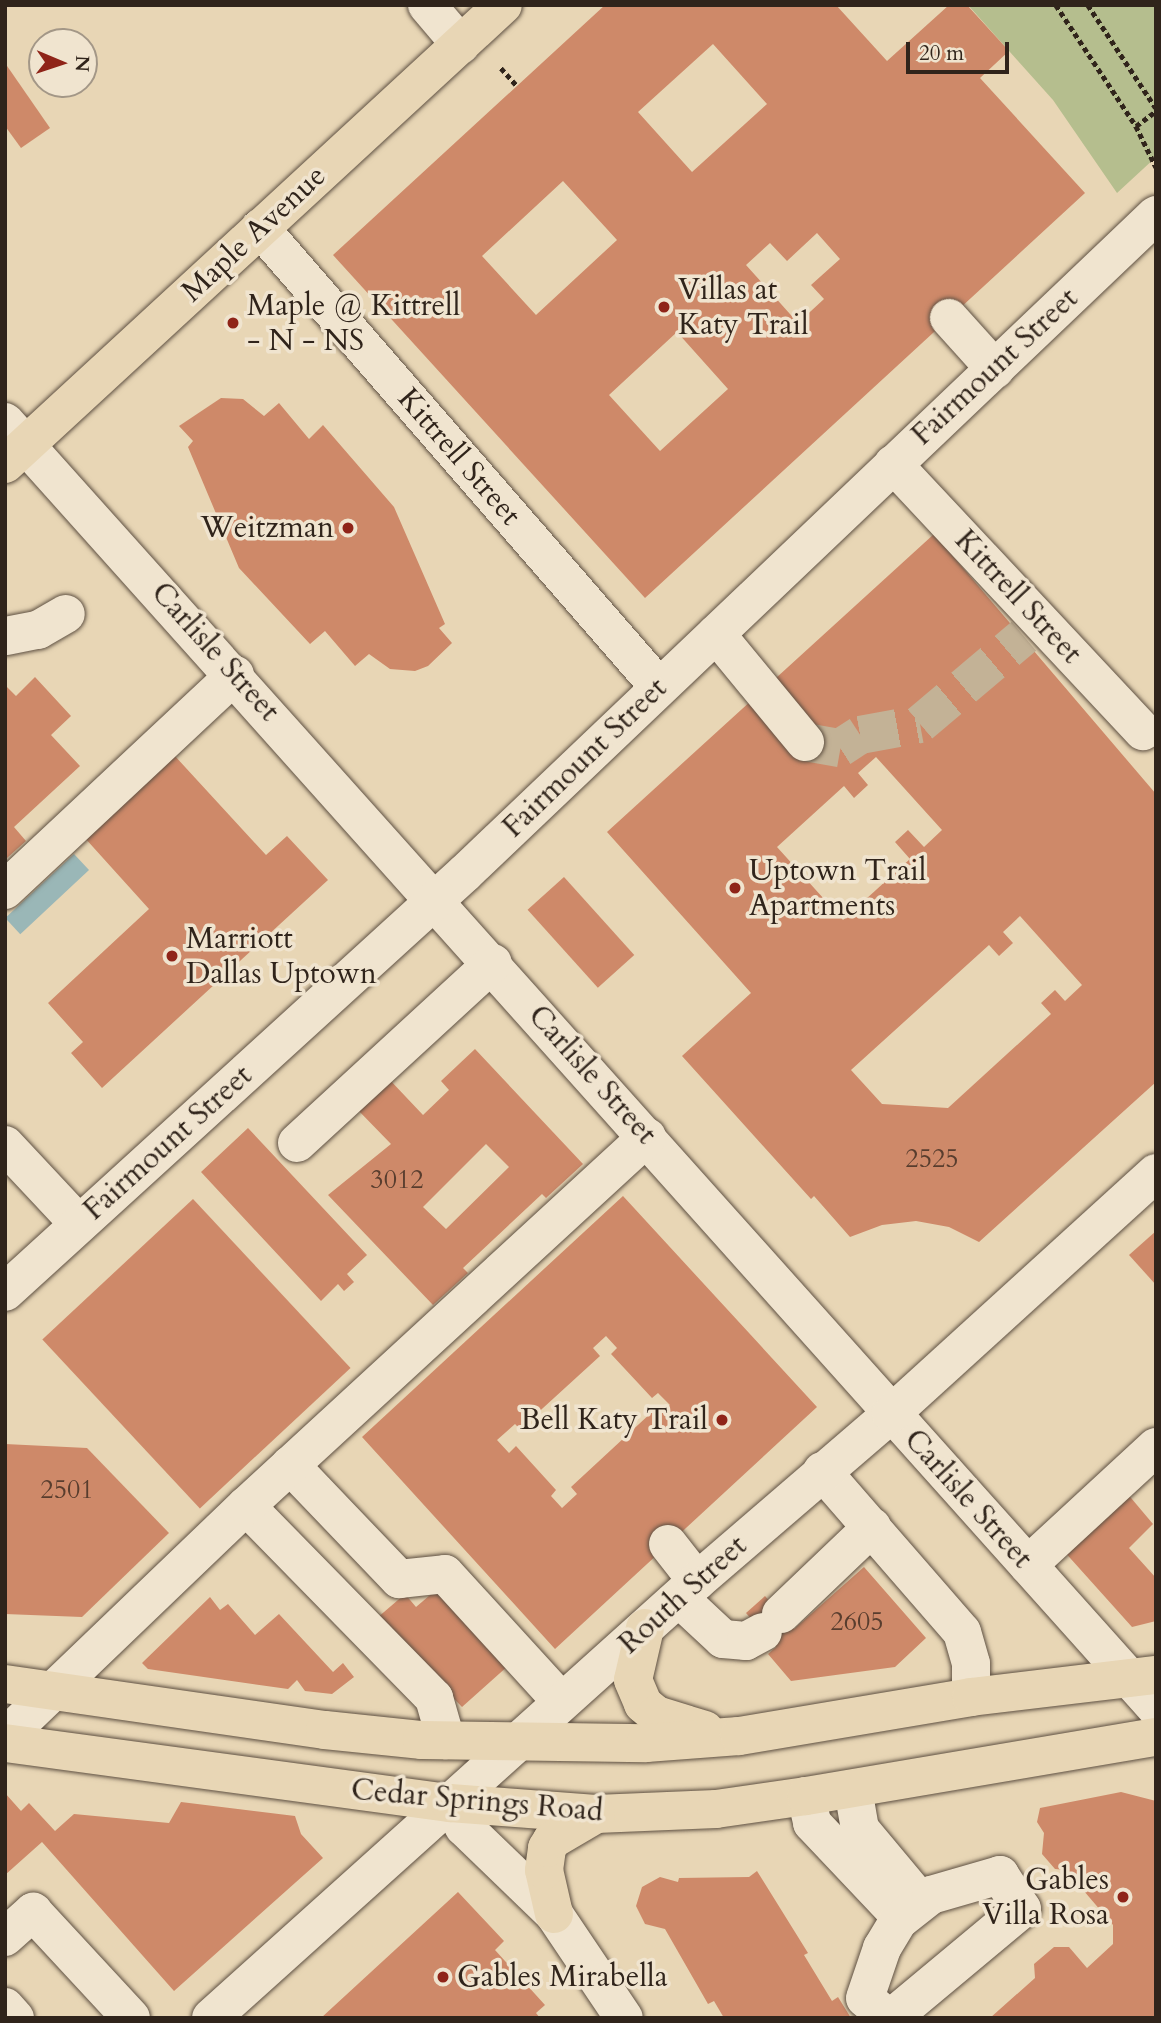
<!DOCTYPE html>
<style>
body{margin:0}
#map{position:relative;width:1161px;height:2023px;overflow:hidden;background:#e8d6b5;font-family:Cardo,serif}
div>[style]{position:absolute}
.green>*{inset:0;background:#b5be8e}
.water>*{inset:0;background:#9ab7b7;transform-origin:0 0}
.building>*{inset:0;background:#ce8969;transform-origin:0 0}
.minor-tunnel>*{height:38px;margin-top:-19px;transform-origin:0;background:repeating-linear-gradient(90deg,#c3b296 0 38px,transparent 0 57px)}
.path>*{height:4.5px;margin-top:-2.25px;transform-origin:0;background:repeating-linear-gradient(90deg,#30241b 0 5px,transparent 0 8.5px)}
.roads{filter:drop-shadow(0 0 2px #5e5042) drop-shadow(0 0 2px #5e5042)}
.minor>*{height:38px;margin:-19px;padding:0 19px;transform-origin:19px;border-radius:19px;background:#f0e4cf}
.major>*{height:38px;margin:-19px;padding:0 19px;transform-origin:19px;border-radius:19px;background:#e8d6b5}
.dots>*{width:19px;height:19px;translate:-50% -50%;box-sizing:border-box;border:4px solid #f0e4cf;border-radius:50%}
span{translate:-50% -50%;white-space:nowrap;text-align:center;line-height:1.15;-webkit-text-stroke:7px #f0e4cf;paint-order:stroke}
.number-label{font-size:26px;color:#583d2e}
.number-label span{-webkit-text-stroke-width:0}
.street-label{font-size:30px;color:#30241b}
.poi-label{font-size:30px;color:#30241b}
.left{translate:0 -50%;text-align:left}
.right{translate:-100% -50%;text-align:right}
.frame{position:absolute;inset:0;border:7px solid #30241b;pointer-events:none}
.north{position:absolute;left:28px;top:28px;width:70px;height:70px;box-sizing:border-box;background:#f0e4cf;border:2px solid #a39787;border-radius:50%;rotate:92deg;font-size:19px;font-weight:700;line-height:28px;text-align:center;color:#30241b}
.north::after{content:'';display:block;margin:auto;width:24px;height:32px;background:#8f2418;clip-path:polygon(50% 0,100% 100%,50% 72%,0 100%)}
.scale{position:absolute;left:906px;top:42px;width:103px;height:32px;box-sizing:border-box;border:4px solid #30241b;border-top:0;padding-left:9px;font-size:21px;line-height:24px;white-space:nowrap;color:#30241b;-webkit-text-stroke:5px #f0e4cf;paint-order:stroke}
</style>
<div id="map">
<div class="green">
<div style="clip-path:polygon(968px 5px,1156px 5px,1156px 157px,1117px 193px,1053px 100px)"></div>
</div>
<div class="water">
<div style="left:74px;top:854px;width:22px;height:94px;rotate:47deg"></div>
</div>
<div class="building">
<div style="clip-path:polygon(evenodd,605px 5px,836px 5px,887px 61px,949px 5px,967px 5px,1009px 51px,980px 78px,1085px 193px,645px 598px,333px 255px,605px 5px,713px 44px,767px 104px,692px 172px,638px 112px,713px 44px,605px 5px,563px 181px,617px 240px,536px 315px,482px 256px,563px 181px,605px 5px,817px 233px,840px 259px,811px 285px,824px 299px,798px 323px,746px 265px,770px 243px,787px 261px,817px 233px,605px 5px,677px 332px,728px 389px,660px 451px,609px 395px,677px 332px)"></div>
<div style="clip-path:polygon(5px 63px,50px 128px,21px 148px,5px 126px)"></div>
<div style="clip-path:polygon(221px 398px,243px 399px,264px 416px,279px 403px,309px 439px,323px 425px,394px 507px,445px 624px,439px 628px,452px 643px,428px 666px,415px 671px,390px 669px,369px 654px,355px 666px,325px 631px,310px 644px,239px 568px,188px 447px,193px 441px,179px 426px)"></div>
<div style="clip-path:polygon(evenodd,934px 534px,1156px 794px,1156px 1082px,979px 1242px,949px 1227px,916px 1221px,882px 1225px,850px 1237px,814px 1196px,811px 1199px,682px 1056px,751px 993px,607px 832px,934px 534px,876px 757px,942px 830px,924px 847px,908px 830px,895px 842px,910px 859px,843px 920px,777px 847px,844px 786px,854px 798px,868px 785px,858px 773px,876px 757px,934px 534px,1020px 916px,1082px 985px,1065px 1001px,1055px 990px,1041px 1003px,1051px 1014px,948px 1108px,882px 1104px,851px 1070px,989px 945px,999px 956px,1013px 943px,1003px 932px,1020px 916px)"></div>
<div style="clip-path:polygon(35px 677px,71px 716px,51px 735px,80px 766px,14px 827px,26px 841px,7px 858px,5px 685px,16px 696px)"></div>
<div style="clip-path:polygon(174px 755px,266px 855px,287px 836px,328px 880px,102px 1088px,71px 1053px,83px 1042px,48px 1003px,149px 909px,84px 837px)"></div>
<div style="left:564px;top:877px;width:105px;height:49px;rotate:48deg"></div>
<div style="clip-path:polygon(evenodd,475px 1049px,583px 1164px,546px 1198px,542px 1194px,463px 1268px,468px 1273px,433px 1305px,328px 1195px,391px 1144px,356px 1108px,388px 1078px,423px 1115px,449px 1090px,441px 1081px,475px 1049px,486px 1144px,509px 1167px,446px 1229px,423px 1207px,486px 1144px)"></div>
<div style="clip-path:polygon(248px 1128px,367px 1255px,347px 1274px,354px 1282px,344px 1291px,338px 1284px,321px 1301px,201px 1172px)"></div>
<div style="clip-path:polygon(evenodd,623px 1196px,817px 1407px,555px 1649px,362px 1437px,623px 1196px,606px 1336px,617px 1348px,611px 1354px,652px 1398px,658px 1393px,670px 1405px,657px 1417px,652px 1412px,571px 1487px,577px 1494px,562px 1508px,551px 1496px,556px 1490px,516px 1446px,509px 1453px,497px 1440px,515px 1424px,520px 1429px,600px 1356px,593px 1348px,606px 1336px)"></div>
<div style="left:193px;top:1199px;width:231px;height:206px;rotate:47deg"></div>
<div style="clip-path:polygon(1156px 1231px,1156px 1285px,1129px 1255px)"></div>
<div style="clip-path:polygon(5px 1444px,87px 1448px,169px 1533px,82px 1617px,5px 1614px)"></div>
<div style="clip-path:polygon(1126px 1492px,1153px 1524px,1129px 1548px,1156px 1578px,1156px 1621px,1132px 1627px,1062px 1549px)"></div>
<div style="clip-path:polygon(864px 1567px,926px 1638px,895px 1667px,791px 1681px,768px 1654px,776px 1647px,746px 1613px,765px 1596px,794px 1629px)"></div>
<div style="clip-path:polygon(436px 1590px,509px 1665px,462px 1707px,377px 1618px,405px 1594px,416px 1607px)"></div>
<div style="clip-path:polygon(210px 1597px,220px 1610px,228px 1604px,255px 1635px,279px 1614px,333px 1672px,343px 1663px,354px 1677px,332px 1694px,305px 1691px,297px 1680px,288px 1689px,148px 1669px,142px 1663px)"></div>
<div style="clip-path:polygon(1121px 1792px,1156px 1801px,1156px 2018px,990px 2018px,1035px 1978px,1034px 1964px,1054px 1947px,1069px 1947px,1087px 1968px,1113px 1944px,1113px 1925px,1066px 1870px,1055px 1869px,1042px 1854px,1044px 1833px,1037px 1822px,1040px 1808px)"></div>
<div style="clip-path:polygon(5px 1793px,21px 1811px,29px 1803px,55px 1831px,74px 1814px,169px 1823px,181px 1802px,295px 1816px,301px 1834px,323px 1858px,174px 1991px,42px 1842px,5px 1875px)"></div>
<div style="clip-path:polygon(757px 1871px,808px 1953px,804px 1955px,832px 2001px,838px 1997px,851px 2018px,724px 2018px,714px 2001px,708px 2004px,665px 1929px,645px 1924px,636px 1906px,642px 1887px,660px 1877px,678px 1882px,679px 1878px,749px 1877px)"></div>
<div style="clip-path:polygon(458px 1892px,504px 1941px,495px 1950px,545px 2005px,536px 2013px,540px 2018px,321px 2018px)"></div>
</div>
<div class="minor-tunnel">
<div style="left:805px;top:742px;width:36px;rotate:10deg"></div>
<div style="left:840px;top:748px;width:24px;rotate:-33deg"></div>
<div style="left:860px;top:735px;width:61px;rotate:-10.4deg"></div>
<div style="left:920px;top:724px;width:136px;rotate:-40.2deg"></div>
</div>
<div class="path">
<div style="left:1056px;top:5px;width:145px;rotate:56.5deg"></div>
<div style="left:1136px;top:126px;width:46px;rotate:64deg"></div>
<div style="left:1088px;top:5px;width:123px;rotate:56.6deg"></div>
<div style="left:501px;top:68px;width:24px;rotate:48deg"></div>
<div style="left:1136px;top:126px;width:25px;rotate:-37deg"></div>
</div>
<div class="roads">
<div class="minor">
<div style="left:427px;top:5px;width:52px;rotate:49.6deg"></div>
<div style="left:260px;top:228px;width:608px;rotate:49deg"></div>
<div style="left:949px;top:318px;width:69px;rotate:48deg"></div>
<div style="left:5px;top:422px;width:1726px;rotate:48.17deg"></div>
<div style="left:893px;top:464px;width:366px;rotate:46.9deg"></div>
<div style="left:716px;top:634px;width:140px;rotate:50.5deg"></div>
<div style="left:6px;top:636px;width:33px;rotate:-11deg"></div>
<div style="left:38px;top:630px;width:32px;rotate:-30deg"></div>
<div style="left:5px;top:890px;width:315px;rotate:-43.1deg"></div>
<div style="left:297px;top:1143px;width:266px;rotate:-42.6deg"></div>
<div style="left:5px;top:1145px;width:108px;rotate:46.9deg"></div>
<div style="left:5px;top:1292px;width:622px;rotate:-42.33deg"></div>
<div style="left:465px;top:873px;width:954px;rotate:-43.6deg"></div>
<div style="left:290px;top:1465px;width:158px;rotate:46.3deg"></div>
<div style="left:399px;top:1579px;width:46px;rotate:-6.2deg"></div>
<div style="left:445px;top:1574px;width:173px;rotate:47.6deg"></div>
<div style="left:822px;top:1471px;width:213px;rotate:49deg"></div>
<div style="left:962px;top:1632px;width:33px;rotate:74deg"></div>
<div style="left:971px;top:1664px;width:33px;rotate:90deg"></div>
<div style="left:246px;top:1506px;width:269px;rotate:45.6deg"></div>
<div style="left:434px;top:1698px;width:44px;rotate:74.1deg"></div>
<div style="left:668px;top:1544px;width:47px;rotate:51.9deg"></div>
<div style="left:1028px;top:1565px;width:174px;rotate:-42.7deg"></div>
<div style="left:679px;top:1598px;width:60px;rotate:43deg"></div>
<div style="left:723px;top:1639px;width:23px;rotate:5deg"></div>
<div style="left:746px;top:1641px;width:19px;rotate:-28deg"></div>
<div style="left:781px;top:1614px;width:126px;rotate:-43.7deg"></div>
<div style="left:5px;top:1737px;width:334px;rotate:-43.8deg"></div>
<div style="left:246px;top:1506px;width:545px;rotate:-42.62deg"></div>
<div style="left:853px;top:1789px;width:41px;rotate:80.1deg"></div>
<div style="left:860px;top:1829px;width:95px;rotate:50.1deg"></div>
<div style="left:806px;top:1796px;width:28px;rotate:77deg"></div>
<div style="left:812px;top:1823px;width:129px;rotate:46.6deg"></div>
<div style="left:450px;top:1803px;width:28px;rotate:60deg"></div>
<div style="left:464px;top:1827px;width:125px;rotate:44deg"></div>
<div style="left:554px;top:1914px;width:125px;rotate:56.1deg"></div>
<div style="left:5px;top:1937px;width:38px;rotate:-42deg"></div>
<div style="left:33px;top:1912px;width:144px;rotate:47.2deg"></div>
<div style="left:5px;top:2007px;width:15px;rotate:48deg"></div>
<div style="left:211px;top:2018px;width:654px;rotate:-41.96deg"></div>
<div style="left:697px;top:1581px;width:256px;rotate:-40.7deg"></div>
<div style="left:891px;top:1414px;width:358px;rotate:-42.3deg"></div>
<div style="left:888px;top:2018px;width:30px;rotate:-139deg"></div>
<div style="left:865px;top:1998px;width:53px;rotate:-71.2deg"></div>
<div style="left:882px;top:1948px;width:31px;rotate:-59deg"></div>
<div style="left:898px;top:1921px;width:42px;rotate:-38.2deg"></div>
<div style="left:931px;top:1895px;width:72px;rotate:-16.2deg"></div>
<div style="left:1000px;top:1875px;width:40px;rotate:57.1deg"></div>
<div style="left:1022px;top:1909px;width:170px;rotate:140.2deg"></div>
</div>
<div class="major">
<div style="left:5px;top:464px;width:677px;rotate:-42.67deg"></div>
<div style="left:645px;top:1628px;width:53px;rotate:103deg"></div>
<div style="left:633px;top:1680px;width:26px;rotate:67deg"></div>
<div style="left:643px;top:1704px;width:17px;rotate:40deg"></div>
<div style="left:656px;top:1715px;width:51px;rotate:17deg"></div>
<div style="left:5px;top:1684px;width:323px;rotate:8.2deg"></div>
<div style="left:325px;top:1730px;width:98px;rotate:5.9deg"></div>
<div style="left:422px;top:1740px;width:224px;rotate:0.8deg"></div>
<div style="left:646px;top:1743px;width:93px;rotate:-4.3deg"></div>
<div style="left:739px;top:1736px;width:235px;rotate:-9.5deg"></div>
<div style="left:971px;top:1697px;width:186px;rotate:-6.8deg"></div>
<div style="left:5px;top:1743px;width:449px;rotate:7.7deg"></div>
<div style="left:450px;top:1803px;width:146px;rotate:4.3deg"></div>
<div style="left:596px;top:1814px;width:120px;rotate:-2.4deg"></div>
<div style="left:716px;top:1809px;width:91px;rotate:-8.2deg"></div>
<div style="left:806px;top:1796px;width:355px;rotate:-9.6deg"></div>
<div style="left:554px;top:1914px;width:45px;rotate:-102.8deg"></div>
<div style="left:544px;top:1870px;width:22px;rotate:-82deg"></div>
<div style="left:547px;top:1848px;width:9px;rotate:-58deg"></div>
<div style="left:552px;top:1840px;width:51px;rotate:-30.6deg"></div>
</div>
</div>
<div class="dots">
<div style="left:664px;top:307px;background:#8f2418"></div>
<div style="left:233px;top:323px;background:#8f2418"></div>
<div style="left:348px;top:528px;background:#8f2418"></div>
<div style="left:735px;top:888px;background:#8f2418"></div>
<div style="left:172px;top:956px;background:#8f2418"></div>
<div style="left:722px;top:1420px;background:#8f2418"></div>
<div style="left:1123px;top:1897px;background:#8f2418"></div>
<div style="left:443px;top:1977px;background:#8f2418"></div>
</div>
<div class="number-label">
<span style="left:932px;top:1159px">2525</span>
<span style="left:397px;top:1180px">3012</span>
<span style="left:67px;top:1490px">2501</span>
<span style="left:857px;top:1622px">2605</span>
</div>
<div class="street-label">
<span style="left:254px;top:234px;rotate:-43deg">Maple Avenue</span>
<span style="left:995px;top:367px;rotate:-43deg">Fairmount Street</span>
<span style="left:459px;top:457px;rotate:49deg">Kittrell Street</span>
<span style="left:1018px;top:597px;rotate:47deg">Kittrell Street</span>
<span style="left:215px;top:652px;rotate:48deg">Carlisle Street</span>
<span style="left:585px;top:758px;rotate:-44deg">Fairmount Street</span>
<span style="left:592px;top:1075px;rotate:48deg">Carlisle Street</span>
<span style="left:168px;top:1143px;rotate:-42deg">Fairmount Street</span>
<span style="left:968px;top:1499px;rotate:48deg">Carlisle Street</span>
<span style="left:683px;top:1595px;rotate:-42deg">Routh Street</span>
<span style="left:477px;top:1801px;rotate:5deg">Cedar Springs Road</span>
</div>
<div class="poi-label">
<span class="left" style="left:678px;top:307px">Villas at<br>Katy Trail</span>
<span class="left" style="left:247px;top:323px">Maple @ Kittrell<br>- N - NS</span>
<span class="right" style="left:334px;top:528px">Weitzman</span>
<span class="left" style="left:749px;top:888px">Uptown Trail<br>Apartments</span>
<span class="left" style="left:186px;top:956px">Marriott<br>Dallas Uptown</span>
<span class="right" style="left:708px;top:1420px">Bell Katy Trail</span>
<span class="right" style="left:1109px;top:1897px">Gables<br>Villa Rosa</span>
<span class="left" style="left:457px;top:1977px">Gables Mirabella</span>
</div>
<div class="frame"></div>
<div class="north">N</div>
<div class="scale">20 m</div>
</div>
